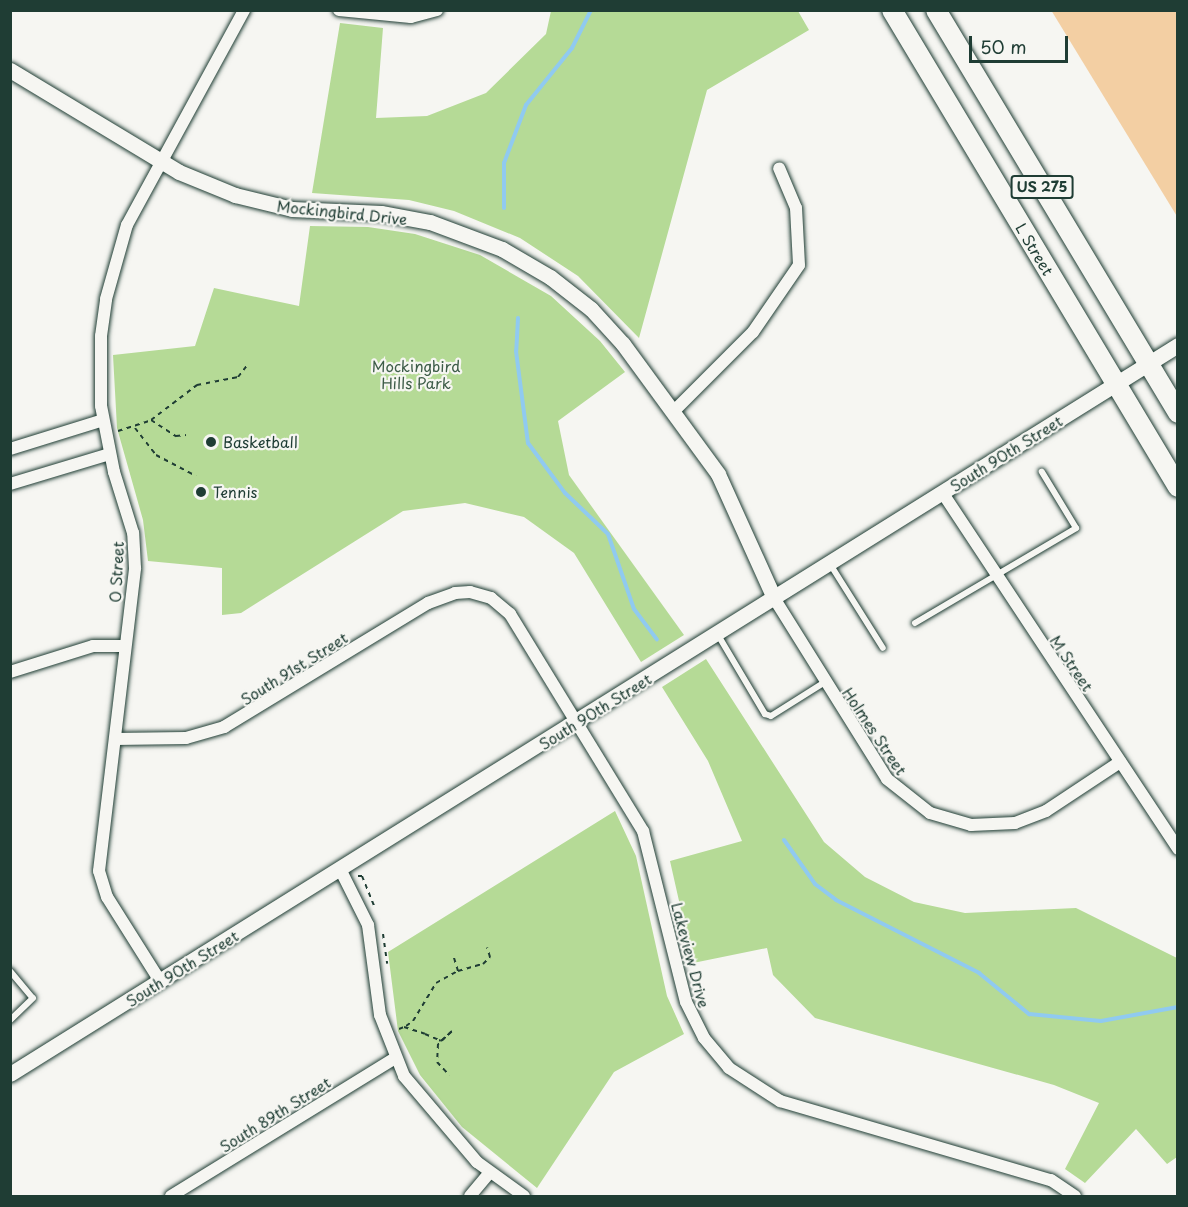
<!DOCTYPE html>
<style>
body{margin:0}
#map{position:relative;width:1188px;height:1207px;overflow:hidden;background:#f6f6f2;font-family:"Playpen Sans",sans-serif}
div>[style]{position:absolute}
.green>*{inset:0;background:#b5da96}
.stream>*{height:4px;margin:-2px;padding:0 2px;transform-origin:2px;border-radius:2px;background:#90caf0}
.building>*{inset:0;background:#f3cfa3}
.path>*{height:2px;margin-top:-1px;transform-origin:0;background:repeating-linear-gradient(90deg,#1f3d34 0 4.5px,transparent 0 9px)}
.roads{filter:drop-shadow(0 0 2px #1f3d34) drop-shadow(0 0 2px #1f3d34)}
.service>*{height:6px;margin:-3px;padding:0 3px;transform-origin:3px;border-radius:3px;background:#f6f6f2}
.minor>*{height:12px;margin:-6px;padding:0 6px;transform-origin:6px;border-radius:6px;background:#f6f6f2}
.tertiary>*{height:15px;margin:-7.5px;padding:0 7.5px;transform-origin:7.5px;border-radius:7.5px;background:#f6f6f2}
.primary>*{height:20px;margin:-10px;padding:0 10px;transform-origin:10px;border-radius:10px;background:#f6f6f2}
.dots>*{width:16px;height:16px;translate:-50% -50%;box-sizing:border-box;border:3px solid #f6f6f2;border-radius:50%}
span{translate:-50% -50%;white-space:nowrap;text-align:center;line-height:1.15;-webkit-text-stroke:4.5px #f6f6f2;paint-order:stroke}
.shield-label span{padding:2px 4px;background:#f6f6f2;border:2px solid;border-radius:4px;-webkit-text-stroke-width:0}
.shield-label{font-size:14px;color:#1f3d34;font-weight:700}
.street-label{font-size:15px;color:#1f3d34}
.park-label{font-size:15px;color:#3d5c48}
.poi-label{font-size:15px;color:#1f3d34}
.left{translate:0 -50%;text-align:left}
.frame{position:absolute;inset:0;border:12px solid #1f3d34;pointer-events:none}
.scale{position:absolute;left:969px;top:36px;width:99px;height:27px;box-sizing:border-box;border:3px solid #1f3d34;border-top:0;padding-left:8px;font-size:18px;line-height:21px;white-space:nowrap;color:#1f3d34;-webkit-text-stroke:4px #f6f6f2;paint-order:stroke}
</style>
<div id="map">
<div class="green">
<div style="clip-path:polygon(551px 11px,798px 11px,809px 30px,707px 90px,639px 338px,578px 276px,520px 238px,454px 211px,409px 200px,312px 193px,340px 23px,383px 28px,376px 118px,427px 116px,486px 93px,546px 34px)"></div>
<div style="clip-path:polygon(310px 226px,368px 227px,415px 234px,480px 255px,551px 296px,600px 341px,625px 372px,558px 421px,569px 475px,684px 635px,641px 662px,574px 553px,524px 517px,465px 503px,403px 511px,241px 613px,222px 615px,222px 568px,148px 561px,143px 520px,117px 428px,113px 355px,195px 346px,214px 288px,299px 306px)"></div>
<div style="clip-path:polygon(706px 659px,824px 842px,865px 877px,914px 902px,965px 913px,1076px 908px,1177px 958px,1177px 1157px,1167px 1164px,1136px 1129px,1085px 1183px,1065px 1169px,1099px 1103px,1054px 1085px,815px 1018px,773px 975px,767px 948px,693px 963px,670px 861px,742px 841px,708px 761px,662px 687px)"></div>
<div style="clip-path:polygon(615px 811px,636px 856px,667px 996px,684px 1034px,614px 1072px,537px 1188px,462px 1127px,420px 1075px,398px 1031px,388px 952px)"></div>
</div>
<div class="stream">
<div style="left:504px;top:208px;width:45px;rotate:-90deg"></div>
<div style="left:504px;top:163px;width:62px;rotate:-69.2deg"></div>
<div style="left:526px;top:105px;width:73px;rotate:-51.1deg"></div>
<div style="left:572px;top:48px;width:42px;rotate:-63.4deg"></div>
<div style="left:518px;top:318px;width:33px;rotate:93deg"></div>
<div style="left:516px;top:351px;width:93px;rotate:82.6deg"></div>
<div style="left:528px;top:443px;width:62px;rotate:53.5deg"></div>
<div style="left:565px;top:493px;width:59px;rotate:43.6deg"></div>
<div style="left:608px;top:534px;width:79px;rotate:70.9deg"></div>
<div style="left:634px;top:609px;width:38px;rotate:53deg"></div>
<div style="left:784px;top:840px;width:54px;rotate:54.8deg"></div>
<div style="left:815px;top:884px;width:26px;rotate:37deg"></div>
<div style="left:836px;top:900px;width:161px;rotate:27deg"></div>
<div style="left:979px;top:973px;width:65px;rotate:39.4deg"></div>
<div style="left:1029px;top:1014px;width:72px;rotate:5.6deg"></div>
<div style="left:1101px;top:1021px;width:78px;rotate:-10.3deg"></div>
</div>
<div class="building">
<div style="clip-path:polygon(1051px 10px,1178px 10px,1178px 218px)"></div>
</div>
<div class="path">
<div style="left:151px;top:420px;width:30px;rotate:33deg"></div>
<div style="left:176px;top:436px;width:10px;rotate:-6deg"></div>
<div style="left:135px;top:428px;width:34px;rotate:52deg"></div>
<div style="left:156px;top:455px;width:45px;rotate:27.7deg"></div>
<div style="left:118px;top:431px;width:35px;rotate:-18deg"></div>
<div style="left:151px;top:420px;width:58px;rotate:-37.3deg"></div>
<div style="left:197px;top:385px;width:42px;rotate:-11deg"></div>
<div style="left:238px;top:377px;width:16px;rotate:-52deg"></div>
<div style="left:358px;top:876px;width:4px"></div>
<div style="left:362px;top:876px;width:35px;rotate:68deg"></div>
<div style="left:383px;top:934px;width:30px;rotate:82deg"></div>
<div style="left:458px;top:971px;width:26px;rotate:-16deg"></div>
<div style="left:483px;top:964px;width:10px;rotate:-45deg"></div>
<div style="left:490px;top:957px;width:10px;rotate:-107deg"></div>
<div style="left:406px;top:1026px;width:9px;rotate:-36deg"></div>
<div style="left:413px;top:1021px;width:44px;rotate:-58.8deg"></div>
<div style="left:436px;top:983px;width:25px;rotate:-29deg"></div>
<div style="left:458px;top:971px;width:17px;rotate:-107deg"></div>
<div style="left:399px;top:1029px;width:5px;rotate:-22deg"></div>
<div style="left:404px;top:1027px;width:22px;rotate:18deg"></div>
<div style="left:425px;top:1034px;width:15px;rotate:23deg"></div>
<div style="left:439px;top:1040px;width:2px;rotate:27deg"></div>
<div style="left:441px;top:1041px;width:15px;rotate:-42deg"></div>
<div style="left:452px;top:1031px;width:19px;rotate:137deg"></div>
<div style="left:438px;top:1044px;width:18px;rotate:93deg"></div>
<div style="left:437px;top:1062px;width:18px;rotate:47deg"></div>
</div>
<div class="roads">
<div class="service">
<div style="left:830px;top:564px;width:99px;rotate:57.8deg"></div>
<div style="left:915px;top:623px;width:187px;rotate:-30.5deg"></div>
<div style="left:1076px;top:528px;width:66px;rotate:-121.3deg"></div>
<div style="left:718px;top:635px;width:92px;rotate:59.3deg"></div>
<div style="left:765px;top:714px;width:6px;rotate:18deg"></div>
<div style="left:771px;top:716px;width:64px;rotate:-32.2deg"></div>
<div style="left:10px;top:971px;width:35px;rotate:50deg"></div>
<div style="left:33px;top:998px;width:32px;rotate:136deg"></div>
</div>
<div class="minor">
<div style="left:339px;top:10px;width:72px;rotate:5.6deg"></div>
<div style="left:411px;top:17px;width:27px;rotate:-15deg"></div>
<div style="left:673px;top:412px;width:113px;rotate:-45deg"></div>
<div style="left:753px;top:332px;width:81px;rotate:-55.5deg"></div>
<div style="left:799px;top:265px;width:57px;rotate:-93deg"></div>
<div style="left:796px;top:208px;width:43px;rotate:-113deg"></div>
<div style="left:10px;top:449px;width:97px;rotate:-17.3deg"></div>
<div style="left:10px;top:484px;width:104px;rotate:-16.7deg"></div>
<div style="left:942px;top:492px;width:428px;rotate:56.5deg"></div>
<div style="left:774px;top:598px;width:213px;rotate:58deg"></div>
<div style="left:887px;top:779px;width:55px;rotate:38.3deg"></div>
<div style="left:930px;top:813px;width:43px;rotate:16.3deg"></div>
<div style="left:971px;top:825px;width:44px;rotate:-2.6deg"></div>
<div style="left:1015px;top:823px;width:33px;rotate:-21deg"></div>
<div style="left:1046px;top:811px;width:89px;rotate:-33.5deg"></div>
<div style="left:10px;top:672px;width:87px;rotate:-17.4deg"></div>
<div style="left:93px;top:646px;width:32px"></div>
<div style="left:115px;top:739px;width:71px;rotate:-0.8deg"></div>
<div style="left:186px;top:738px;width:40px;rotate:-16deg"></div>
<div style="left:224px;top:727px;width:239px;rotate:-31.3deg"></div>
<div style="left:428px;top:603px;width:29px;rotate:-20deg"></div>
<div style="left:455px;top:593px;width:15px;rotate:-4deg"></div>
<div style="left:470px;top:592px;width:22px;rotate:16deg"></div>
<div style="left:491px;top:598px;width:25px;rotate:40deg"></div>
<div style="left:510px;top:614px;width:255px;rotate:58.5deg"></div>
<div style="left:643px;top:831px;width:176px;rotate:75.9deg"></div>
<div style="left:686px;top:1002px;width:40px;rotate:63.4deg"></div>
<div style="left:704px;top:1038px;width:39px;rotate:50deg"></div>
<div style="left:729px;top:1068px;width:61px;rotate:32.9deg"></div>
<div style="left:780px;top:1101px;width:282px;rotate:16.3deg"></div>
<div style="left:1051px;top:1180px;width:29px;rotate:34deg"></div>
<div style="left:340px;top:869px;width:63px;rotate:63.4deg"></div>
<div style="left:368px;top:925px;width:91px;rotate:82.4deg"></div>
<div style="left:380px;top:1015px;width:66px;rotate:68.5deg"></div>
<div style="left:404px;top:1076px;width:113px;rotate:49.7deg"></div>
<div style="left:477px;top:1162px;width:58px;rotate:35.9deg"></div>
<div style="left:160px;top:981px;width:99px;rotate:-122.2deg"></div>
<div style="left:107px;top:897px;width:27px;rotate:-107deg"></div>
<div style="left:99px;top:871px;width:305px;rotate:-83.2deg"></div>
<div style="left:135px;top:568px;width:35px;rotate:-93deg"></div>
<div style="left:133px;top:533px;width:64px;rotate:-107.3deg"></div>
<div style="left:114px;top:472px;width:67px;rotate:-101.1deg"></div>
<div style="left:101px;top:406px;width:70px;rotate:-90deg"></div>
<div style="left:101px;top:336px;width:37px;rotate:-82deg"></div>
<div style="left:106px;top:299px;width:77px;rotate:-74.2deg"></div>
<div style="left:127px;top:225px;width:245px;rotate:-61.4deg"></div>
<div style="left:171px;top:1196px;width:263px;rotate:-31.6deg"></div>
<div style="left:470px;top:1196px;width:31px;rotate:-50deg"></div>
</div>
<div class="tertiary">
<div style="left:10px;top:70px;width:197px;rotate:31.1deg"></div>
<div style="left:179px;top:172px;width:61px;rotate:22.3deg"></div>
<div style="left:235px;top:195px;width:59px;rotate:13.8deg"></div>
<div style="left:292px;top:209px;width:89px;rotate:2.6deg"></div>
<div style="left:381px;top:213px;width:50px;rotate:10.4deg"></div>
<div style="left:430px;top:222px;width:77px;rotate:20.6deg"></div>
<div style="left:502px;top:249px;width:56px;rotate:30.3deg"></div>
<div style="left:550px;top:277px;width:52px;rotate:38deg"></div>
<div style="left:591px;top:309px;width:47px;rotate:47.6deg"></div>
<div style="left:623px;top:344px;width:161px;rotate:53.8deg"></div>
<div style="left:718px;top:474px;width:136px;rotate:65.7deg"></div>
<div style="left:10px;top:1074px;width:1377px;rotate:-31.97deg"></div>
</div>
<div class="primary">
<div style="left:892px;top:10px;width:556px;rotate:59.05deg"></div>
<div style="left:936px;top:10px;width:470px;rotate:59deg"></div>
</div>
</div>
<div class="dots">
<div style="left:211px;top:442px;background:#1f3d34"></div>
<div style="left:201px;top:492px;background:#1f3d34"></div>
</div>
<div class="shield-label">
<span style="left:1042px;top:187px">US 275</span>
</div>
<div class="street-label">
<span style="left:342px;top:212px;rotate:6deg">Mockingbird Drive</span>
<span style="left:1035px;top:249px;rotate:59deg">L Street</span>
<span style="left:1006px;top:453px;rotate:-32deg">South 90th Street</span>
<span style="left:116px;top:572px;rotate:-87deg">O Street</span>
<span style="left:1072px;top:663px;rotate:56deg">M Street</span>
<span style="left:294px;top:668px;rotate:-32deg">South 91st Street</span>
<span style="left:595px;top:711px;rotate:-32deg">South 90th Street</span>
<span style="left:875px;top:731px;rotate:56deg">Holmes Street</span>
<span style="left:691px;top:955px;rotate:75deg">Lakeview Drive</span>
<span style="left:182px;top:968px;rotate:-32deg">South 90th Street</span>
<span style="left:275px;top:1114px;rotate:-32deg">South 89th Street</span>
</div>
<div class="park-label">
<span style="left:416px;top:374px">Mockingbird<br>Hills Park</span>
</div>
<div class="poi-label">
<span class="left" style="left:223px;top:442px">Basketball</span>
<span class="left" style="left:213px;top:492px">Tennis</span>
</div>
<div class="frame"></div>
<div class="scale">50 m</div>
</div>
